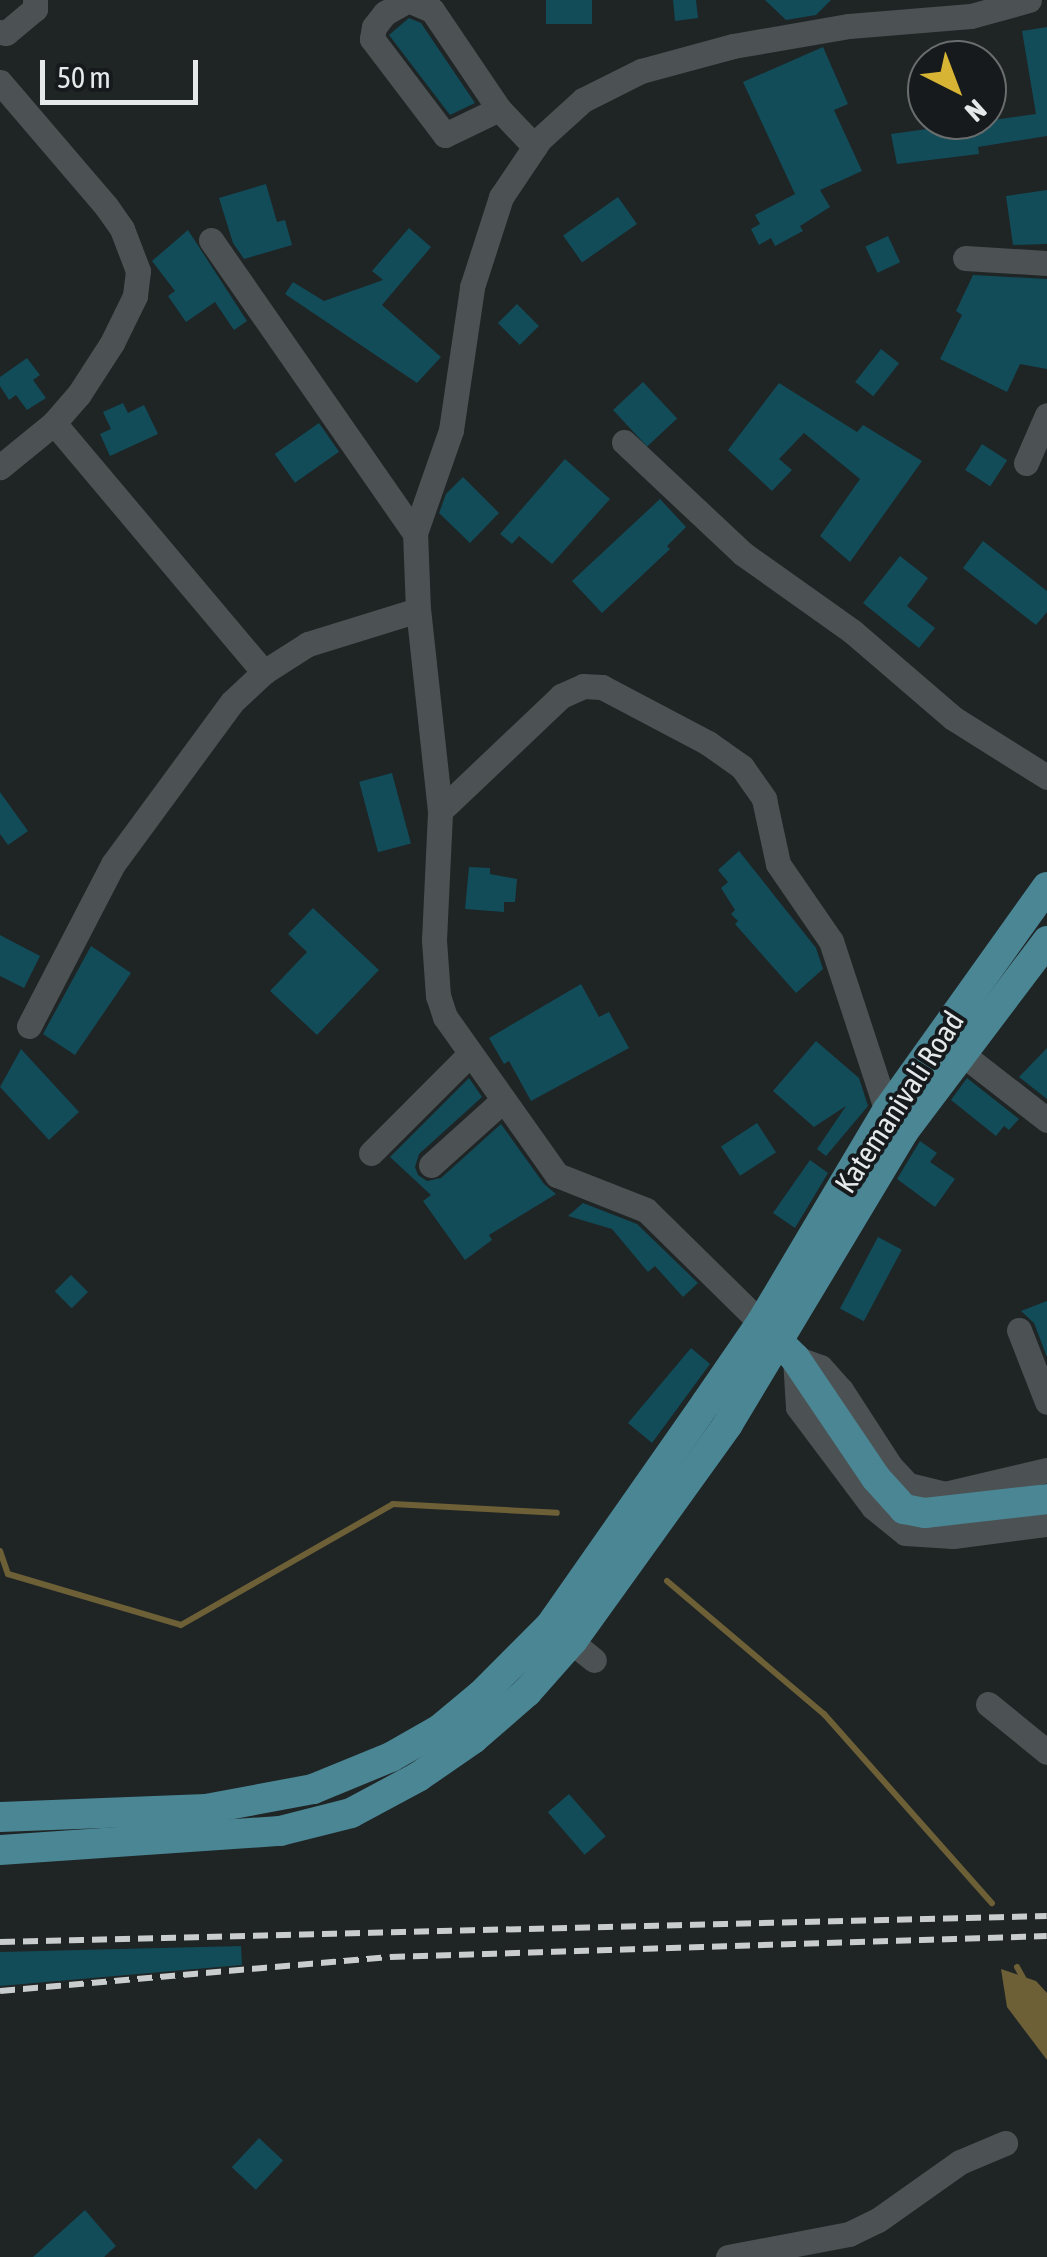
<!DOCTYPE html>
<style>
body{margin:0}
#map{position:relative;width:1047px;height:2257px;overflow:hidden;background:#1f2425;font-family:"Asap Condensed",sans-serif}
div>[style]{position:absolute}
.water>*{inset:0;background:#6d6037}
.stream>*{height:6px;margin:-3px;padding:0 3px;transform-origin:3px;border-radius:3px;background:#6d6037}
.building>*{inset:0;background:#124c59;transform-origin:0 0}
.minor>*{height:25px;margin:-12.5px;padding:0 12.5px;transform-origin:12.5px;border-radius:12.5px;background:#4c5253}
.major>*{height:30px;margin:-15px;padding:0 15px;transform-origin:15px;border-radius:15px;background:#4a8694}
.rail>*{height:6px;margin-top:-3px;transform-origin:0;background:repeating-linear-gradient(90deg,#cacdce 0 15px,transparent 0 23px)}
span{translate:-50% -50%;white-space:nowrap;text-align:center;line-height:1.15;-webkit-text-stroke:8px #161a1c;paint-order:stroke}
.street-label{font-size:30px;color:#e6e9ea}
.north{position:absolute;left:907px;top:40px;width:100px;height:100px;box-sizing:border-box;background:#161a1c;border:2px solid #696d6e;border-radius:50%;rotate:138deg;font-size:28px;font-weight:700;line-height:40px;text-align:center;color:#e6e9ea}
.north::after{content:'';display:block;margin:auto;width:35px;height:45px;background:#d7b434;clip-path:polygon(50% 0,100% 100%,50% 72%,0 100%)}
.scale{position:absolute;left:40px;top:60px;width:158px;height:45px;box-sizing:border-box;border:5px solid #e6e9ea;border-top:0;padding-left:12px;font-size:30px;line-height:35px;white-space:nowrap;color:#e6e9ea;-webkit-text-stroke:8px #161a1c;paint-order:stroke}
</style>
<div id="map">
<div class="water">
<div style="clip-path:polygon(1001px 1969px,1036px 1981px,1047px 1993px,1047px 2060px,1007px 2007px)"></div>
</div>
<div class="stream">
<div style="left:0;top:1551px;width:24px;rotate:71deg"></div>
<div style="left:8px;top:1574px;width:180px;rotate:16.4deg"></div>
<div style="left:181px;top:1625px;width:244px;rotate:-29.7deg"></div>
<div style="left:393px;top:1504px;width:164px;rotate:3.1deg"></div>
<div style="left:667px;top:1581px;width:206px;rotate:40.3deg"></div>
<div style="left:824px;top:1714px;width:253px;rotate:48.4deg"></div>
<div style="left:1017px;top:1967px;width:18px;rotate:61deg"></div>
</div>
<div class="building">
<div style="left:546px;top:0;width:46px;height:24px"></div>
<div style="clip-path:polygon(673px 0,696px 0,698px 18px,675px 21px)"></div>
<div style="clip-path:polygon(765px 0,831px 0,816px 15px,786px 20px)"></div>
<div style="clip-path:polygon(409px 18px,421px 23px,475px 103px,450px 115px,389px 35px)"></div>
<div style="clip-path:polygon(1047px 27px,1047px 136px,978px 147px,979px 154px,897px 164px,891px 134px,1036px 114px,1022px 31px)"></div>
<div style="clip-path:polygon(823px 47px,848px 104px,834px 110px,862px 171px,820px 190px,830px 207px,800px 226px,803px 231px,775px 246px,771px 238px,759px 245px,751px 229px,760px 224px,755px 215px,795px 194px,743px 82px)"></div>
<div style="clip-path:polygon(266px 184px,277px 222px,285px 220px,292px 245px,244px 259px,233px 243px,219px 198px)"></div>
<div style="clip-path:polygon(1047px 190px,1047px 244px,1013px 245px,1006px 196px)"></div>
<div style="left:618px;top:197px;width:33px;height:67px;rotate:55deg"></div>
<div style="clip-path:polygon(409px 228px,431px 247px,382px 305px,441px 357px,417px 383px,285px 294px,293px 282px,324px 301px,383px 280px,372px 271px)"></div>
<div style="clip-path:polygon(188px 230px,247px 321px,234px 330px,215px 302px,186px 322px,168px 296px,175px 291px,152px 261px)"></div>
<div style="left:888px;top:236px;width:29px;height:25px;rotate:65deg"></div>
<div style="clip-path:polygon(973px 275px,1047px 279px,1047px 369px,1020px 364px,1007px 392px,940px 359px,962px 315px,956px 311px)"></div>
<div style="left:517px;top:304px;width:31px;height:27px;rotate:45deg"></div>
<div style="left:881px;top:349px;width:23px;height:42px;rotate:38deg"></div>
<div style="clip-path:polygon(27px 358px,40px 375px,33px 380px,46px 398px,27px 410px,16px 395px,9px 400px,0 386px,0 377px)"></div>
<div style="left:643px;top:382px;width:50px;height:41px;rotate:47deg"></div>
<div style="clip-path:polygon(779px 383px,857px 432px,863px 425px,922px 461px,850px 562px,820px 536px,860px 479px,804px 433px,779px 459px,792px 470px,772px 491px,728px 450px)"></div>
<div style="clip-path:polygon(123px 403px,128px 413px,144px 405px,158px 434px,110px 456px,100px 434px,111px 429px,103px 412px)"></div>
<div style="left:319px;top:423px;width:35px;height:54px;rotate:55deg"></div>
<div style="left:982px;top:444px;width:30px;height:31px;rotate:33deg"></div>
<div style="clip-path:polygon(565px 459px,610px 499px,552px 564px,519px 536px,512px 544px,500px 534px)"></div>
<div style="clip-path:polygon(463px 477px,499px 513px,470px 543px,439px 513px,446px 494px)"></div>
<div style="clip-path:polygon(660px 499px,686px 527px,667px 546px,670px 549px,602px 613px,572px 581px)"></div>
<div style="clip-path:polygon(983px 541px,1047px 591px,1047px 612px,1036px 625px,963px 568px)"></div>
<div style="clip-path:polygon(900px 556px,928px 578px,907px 606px,935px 628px,919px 648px,863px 603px)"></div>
<div style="left:392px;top:773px;width:73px;height:34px;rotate:75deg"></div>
<div style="clip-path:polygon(0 792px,28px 831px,8px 845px,0 834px)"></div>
<div style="clip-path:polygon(739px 851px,816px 948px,823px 969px,796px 993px,735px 924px,738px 921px,731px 914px,735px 910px,721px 888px,728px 882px,718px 870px)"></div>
<div style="clip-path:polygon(469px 867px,490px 868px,490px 874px,517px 879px,515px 902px,504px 902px,504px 912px,465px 909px)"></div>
<div style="clip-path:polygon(313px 908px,379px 970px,317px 1035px,270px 991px,307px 952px,288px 934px)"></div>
<div style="clip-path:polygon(0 935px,40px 956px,24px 988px,0 976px)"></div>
<div style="clip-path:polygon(91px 946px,131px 973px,75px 1055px,43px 1034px)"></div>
<div style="clip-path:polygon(581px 984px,599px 1017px,609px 1012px,629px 1048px,531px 1101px,509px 1061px,504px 1064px,489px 1038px)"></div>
<div style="clip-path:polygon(816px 1041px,859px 1078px,868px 1106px,826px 1156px,817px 1149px,846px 1106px,814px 1127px,773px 1091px)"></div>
<div style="clip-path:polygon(1047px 1048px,1047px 1099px,1019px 1077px)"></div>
<div style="clip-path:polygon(21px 1049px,79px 1112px,49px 1140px,0 1087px)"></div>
<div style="clip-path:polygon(469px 1078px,482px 1097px,419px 1154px,415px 1167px,418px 1175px,427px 1181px,441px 1178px,501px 1124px,544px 1184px,556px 1194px,489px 1235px,492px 1240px,465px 1260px,423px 1201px,431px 1195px,390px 1157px)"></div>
<div style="clip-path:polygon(967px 1078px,1019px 1119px,1009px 1130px,1004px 1126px,996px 1136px,951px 1100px)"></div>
<div style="left:757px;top:1123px;width:35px;height:43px;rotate:57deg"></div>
<div style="clip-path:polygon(920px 1141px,937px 1153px,930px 1162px,955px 1179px,935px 1207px,897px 1179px)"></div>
<div style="clip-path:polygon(810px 1160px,828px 1173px,795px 1228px,773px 1213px)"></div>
<div style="clip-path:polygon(583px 1203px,637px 1224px,698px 1283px,683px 1297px,655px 1266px,648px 1272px,612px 1229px,568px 1216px)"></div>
<div style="left:878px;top:1237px;width:27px;height:81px;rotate:28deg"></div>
<div style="left:71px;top:1275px;width:24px;height:23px;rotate:45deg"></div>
<div style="clip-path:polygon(1047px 1301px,1047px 1357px,1034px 1323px,1021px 1311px)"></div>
<div style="clip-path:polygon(691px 1348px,710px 1364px,652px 1443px,628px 1423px)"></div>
<div style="left:569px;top:1794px;width:56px;height:28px;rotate:49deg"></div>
<div style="clip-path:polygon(241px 1946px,242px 1965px,0 1986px,0 1952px)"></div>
<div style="left:259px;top:2138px;width:33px;height:40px;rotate:43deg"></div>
<div style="clip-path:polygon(85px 2210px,116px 2246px,104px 2257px,33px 2257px)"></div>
</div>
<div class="minor">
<div style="left:0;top:32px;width:6px;rotate:9deg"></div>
<div style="left:6px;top:33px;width:38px;rotate:-40deg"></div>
<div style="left:35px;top:9px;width:9px;rotate:-90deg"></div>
<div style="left:0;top:82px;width:163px;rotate:49.5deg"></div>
<div style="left:106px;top:206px;width:28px;rotate:55deg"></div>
<div style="left:122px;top:229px;width:45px;rotate:69.1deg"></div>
<div style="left:138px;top:271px;width:25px;rotate:97deg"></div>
<div style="left:135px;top:296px;width:52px;rotate:116.1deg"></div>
<div style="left:112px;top:343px;width:61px;rotate:122.9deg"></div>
<div style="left:79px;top:394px;width:38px;rotate:131deg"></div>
<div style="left:54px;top:423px;width:70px;rotate:140.8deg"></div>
<div style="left:499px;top:109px;width:60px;rotate:154.3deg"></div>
<div style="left:445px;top:135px;width:121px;rotate:-127.2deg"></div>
<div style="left:372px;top:39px;width:12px;rotate:-81deg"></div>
<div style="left:374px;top:27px;width:18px;rotate:-52deg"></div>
<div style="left:385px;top:13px;width:26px;rotate:-29deg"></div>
<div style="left:408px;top:0;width:26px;rotate:23deg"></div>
<div style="left:432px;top:10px;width:120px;rotate:55.9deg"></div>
<div style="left:499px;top:109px;width:52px;rotate:46.5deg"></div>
<div style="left:211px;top:240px;width:357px;rotate:55.2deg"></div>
<div style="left:965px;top:258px;width:82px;rotate:3.5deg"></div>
<div style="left:54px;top:423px;width:326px;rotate:49.9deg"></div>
<div style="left:624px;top:442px;width:162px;rotate:43.2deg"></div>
<div style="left:742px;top:553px;width:136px;rotate:35.4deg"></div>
<div style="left:853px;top:632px;width:132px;rotate:40.7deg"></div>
<div style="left:953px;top:718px;width:111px;rotate:32.1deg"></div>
<div style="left:1026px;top:463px;width:52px;rotate:-66.4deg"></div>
<div style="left:440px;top:811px;width:167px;rotate:-43.5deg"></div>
<div style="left:561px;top:696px;width:24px;rotate:-24deg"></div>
<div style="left:583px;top:686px;width:19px;rotate:3deg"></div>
<div style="left:602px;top:687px;width:120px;rotate:27.8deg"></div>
<div style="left:708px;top:743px;width:42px;rotate:35.2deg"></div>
<div style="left:742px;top:767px;width:39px;rotate:55deg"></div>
<div style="left:764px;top:799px;width:66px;rotate:77.8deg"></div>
<div style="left:778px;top:864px;width:93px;rotate:55.5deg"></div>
<div style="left:831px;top:941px;width:179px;rotate:71.8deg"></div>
<div style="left:29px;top:1026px;width:182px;rotate:-62.6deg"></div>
<div style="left:113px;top:864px;width:201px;rotate:-53.7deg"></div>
<div style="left:232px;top:702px;width:44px;rotate:-43.2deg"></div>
<div style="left:264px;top:672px;width:52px;rotate:-32.5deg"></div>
<div style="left:308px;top:644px;width:115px;rotate:-17.2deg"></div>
<div style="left:961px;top:1053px;width:109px;rotate:37.9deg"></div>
<div style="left:371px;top:1153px;width:139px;rotate:-45deg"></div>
<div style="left:431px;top:1165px;width:96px;rotate:-42deg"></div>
<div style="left:761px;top:1323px;width:161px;rotate:-135.5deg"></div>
<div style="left:646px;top:1210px;width:96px;rotate:-158.5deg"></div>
<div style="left:557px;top:1175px;width:194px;rotate:-125.3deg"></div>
<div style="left:445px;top:1017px;width:22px;rotate:-108deg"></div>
<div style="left:438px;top:996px;width:56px;rotate:-94.1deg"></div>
<div style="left:434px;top:940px;width:129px;rotate:-87.3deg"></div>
<div style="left:440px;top:811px;width:202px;rotate:-96.2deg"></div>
<div style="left:418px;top:610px;width:77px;rotate:-92.2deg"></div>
<div style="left:415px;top:533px;width:109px;rotate:-70.7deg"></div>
<div style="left:451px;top:430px;width:145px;rotate:-81.6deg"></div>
<div style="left:472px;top:287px;width:95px;rotate:-72.1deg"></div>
<div style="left:501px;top:197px;width:70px;rotate:-56.1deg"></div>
<div style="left:540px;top:139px;width:58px;rotate:-42.2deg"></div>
<div style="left:583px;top:100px;width:65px;rotate:-26.6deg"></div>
<div style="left:641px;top:71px;width:95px;rotate:-15.2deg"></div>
<div style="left:733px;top:46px;width:118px;rotate:-9.8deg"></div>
<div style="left:849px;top:26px;width:122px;rotate:-4.7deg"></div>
<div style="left:971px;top:16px;width:60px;rotate:-15.4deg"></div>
<div style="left:1019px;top:1330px;width:77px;rotate:68.7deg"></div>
<div style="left:1047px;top:1470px;width:105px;rotate:166.8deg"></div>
<div style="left:945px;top:1494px;width:38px;rotate:-166deg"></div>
<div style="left:908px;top:1485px;width:25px;rotate:-133deg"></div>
<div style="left:891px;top:1467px;width:92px;rotate:-123deg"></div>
<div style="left:841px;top:1390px;width:31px;rotate:-132deg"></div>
<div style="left:820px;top:1367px;width:27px;rotate:-160deg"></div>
<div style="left:795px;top:1358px;width:49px;rotate:86.5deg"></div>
<div style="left:798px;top:1407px;width:125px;rotate:53.1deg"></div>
<div style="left:873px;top:1507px;width:41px;rotate:39.1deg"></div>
<div style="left:905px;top:1533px;width:48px;rotate:3.6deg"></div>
<div style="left:953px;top:1536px;width:95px;rotate:-7.3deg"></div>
<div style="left:558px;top:1631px;width:46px;rotate:38.9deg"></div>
<div style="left:988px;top:1704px;width:76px;rotate:39.1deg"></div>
<div style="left:728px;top:2257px;width:123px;rotate:-10.8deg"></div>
<div style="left:849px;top:2234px;width:32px;rotate:-26deg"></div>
<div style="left:878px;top:2220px;width:100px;rotate:-35.3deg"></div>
<div style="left:960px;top:2162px;width:49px;rotate:-22.9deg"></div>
</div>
<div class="major">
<div style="left:766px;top:1329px;width:41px;rotate:45deg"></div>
<div style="left:795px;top:1358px;width:145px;rotate:56deg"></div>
<div style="left:876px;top:1478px;width:42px;rotate:47.9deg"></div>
<div style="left:904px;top:1509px;width:21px;rotate:11deg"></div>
<div style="left:925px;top:1513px;width:123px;rotate:-6.5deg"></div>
<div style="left:0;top:1817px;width:206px;rotate:-2.2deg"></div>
<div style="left:206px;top:1809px;width:109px;rotate:-10.6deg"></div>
<div style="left:313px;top:1789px;width:84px;rotate:-22.3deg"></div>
<div style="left:391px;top:1757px;width:56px;rotate:-29.7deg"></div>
<div style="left:440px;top:1729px;width:53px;rotate:-39.7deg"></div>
<div style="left:481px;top:1695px;width:98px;rotate:-45deg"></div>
<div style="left:550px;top:1626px;width:272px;rotate:-55deg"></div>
<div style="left:706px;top:1403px;width:97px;rotate:-55.5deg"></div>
<div style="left:761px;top:1323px;width:247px;rotate:-59.3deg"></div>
<div style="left:887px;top:1111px;width:275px;rotate:-54.5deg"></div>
<div style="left:0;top:1850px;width:281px;rotate:-3.9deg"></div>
<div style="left:280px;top:1831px;width:73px;rotate:-14.2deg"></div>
<div style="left:351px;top:1813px;width:76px;rotate:-28.2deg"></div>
<div style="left:418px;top:1777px;width:67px;rotate:-34.6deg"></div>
<div style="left:473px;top:1739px;width:72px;rotate:-41deg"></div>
<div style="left:527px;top:1692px;width:69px;rotate:-48.5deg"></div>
<div style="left:573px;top:1640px;width:266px;rotate:-54.3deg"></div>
<div style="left:728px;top:1424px;width:342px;rotate:-59deg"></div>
<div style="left:904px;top:1131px;width:238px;rotate:-53deg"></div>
</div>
<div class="rail">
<div style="left:0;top:1942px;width:1047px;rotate:-1.42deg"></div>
<div style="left:0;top:1991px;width:391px;rotate:-5deg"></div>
<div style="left:390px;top:1957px;width:657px;rotate:-1.83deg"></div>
</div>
<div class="street-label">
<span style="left:899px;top:1102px;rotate:-57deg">Katemanivali Road</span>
</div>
<div class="north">N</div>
<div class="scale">50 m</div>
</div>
